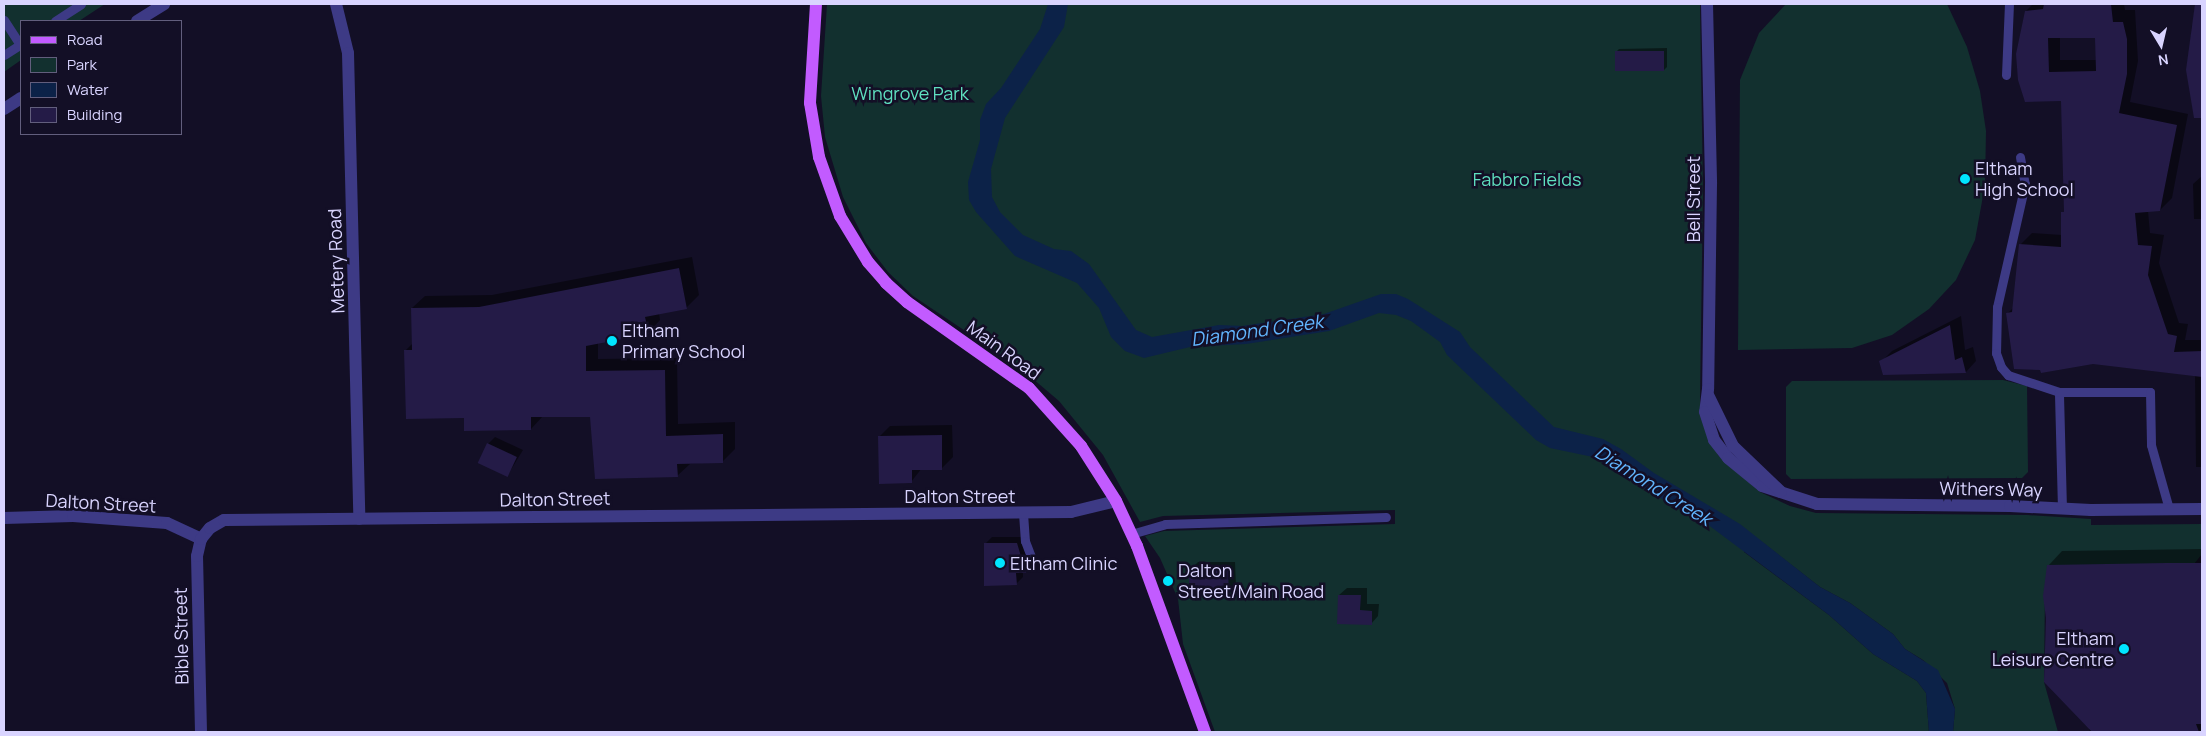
<!DOCTYPE html>
<style>
body{margin:0}
#map{position:relative;width:2206px;height:736px;overflow:hidden;background:#130f26;font-family:Manrope,sans-serif}
div>[style]{position:absolute}
.green>*{inset:0;background:#12302f}
.water>*{inset:0;background:#0c2248}
.shadow>*{inset:0;background:#0007}
.building>*{inset:0;background:#241b47;transform-origin:0 0}
.service>*{height:9px;margin:-4.5px;padding:0 4.5px;transform-origin:4.5px;border-radius:4.5px;background:#3d3a85}
.minor>*{height:12px;margin:-6px;padding:0 6px;transform-origin:6px;border-radius:6px;background:#3d3a85}
.tertiary>*{height:12px;margin:-6px;padding:0 6px;transform-origin:6px;border-radius:6px;background:#3d3a85}
.primary>*{height:12px;margin:-6px;padding:0 6px;transform-origin:6px;border-radius:6px;background:#c25bff}
.dots>*{width:14px;height:14px;translate:-50% -50%;box-sizing:border-box;border:2px solid #130f26;border-radius:50%}
span{translate:-50% -50%;white-space:nowrap;text-align:center;line-height:1.15;-webkit-text-stroke:5px #130f26;paint-order:stroke}
.park-label{font-size:18px;color:#5fe0c0}
.poi-label{font-size:18px;color:#d9d4ff}
.left{translate:0 -50%;text-align:left}
.right{translate:-100% -50%;text-align:right}
.street-label{font-size:18px;color:#d9d4ff}
.water-label{font-size:19px;color:#62b6ff;font-style:italic}
.frame{position:absolute;inset:0;border:5px solid #d9d4ff;pointer-events:none}
.legend{position:absolute;left:20px;top:20px;width:162px;height:115px;box-sizing:border-box;background:#130f26;border:1px solid #625e7d;margin:0;padding:6px 9px;list-style:none;font-size:15px;color:#d9d4ff}
.legend li{display:flex;align-items:center;gap:10px;height:25px}
.legend b{width:25px;border:1px solid #625e7d}
.north{position:absolute;left:2136px;top:20px;width:50px;height:50px;-webkit-text-stroke:4px #130f26;paint-order:stroke;rotate:171deg;font-size:14px;font-weight:700;line-height:20px;text-align:center;color:#d9d4ff}
.north::after{content:'';display:block;margin:auto;width:18px;height:22px;background:#d9d4ff;clip-path:polygon(50% 0,100% 100%,50% 72%,0 100%)}
</style>
<div id="map">
<div class="green">
<div style="clip-path:polygon(4px 4px,105px 4px,79px 21px,21px 21px,21px 60px,4px 72px)"></div>
<div style="clip-path:polygon(827px 4px,1700px 4px,1703px 189px,1700px 401px,1701px 412px,1718px 455px,1760px 492px,1790px 506px,1816px 513px,2027px 515px,2091px 519px,2091px 525px,2202px 524px,2202px 554px,2194px 564px,2202px 590px,2045px 588px,2044px 682px,2058px 732px,1953px 732px,1955px 709px,1947px 683px,1923px 660px,1905px 649px,1893px 634px,1850px 603px,1820px 587px,1754px 536px,1744px 552px,1829px 615px,1873px 654px,1917px 681px,1926px 693px,1929px 732px,1215px 732px,1183px 644px,1178px 599px,1160px 558px,1145px 536px,1164px 531px,1395px 524px,1395px 510px,1163px 516px,1140px 522px,1103px 455px,1059px 401px,1019px 367px,913px 296px,888px 272px,866px 243px,843px 197px,825px 137px,821px 96px)"></div>
<div style="clip-path:polygon(1786px 4px,1947px 4px,1967px 47px,1980px 91px,1986px 131px,1985px 185px,1975px 240px,1956px 280px,1929px 309px,1892px 335px,1852px 348px,1738px 350px,1740px 80px,1759px 33px)"></div>
<div style="clip-path:polygon(2003px 380px,2027px 386px,2028px 472px,2022px 478px,1791px 479px,1786px 474px,1786px 387px,1792px 381px)"></div>
</div>
<div class="water">
<div style="clip-path:polygon(1048px 4px,1068px 4px,1064px 27px,1005px 118px,991px 169px,992px 197px,1000px 212px,1023px 235px,1054px 249px,1071px 251px,1089px 264px,1136px 330px,1152px 337px,1219px 325px,1242px 326px,1324px 314px,1381px 294px,1396px 294px,1408px 299px,1460px 332px,1470px 347px,1554px 427px,1603px 439px,1621px 449px,1654px 473px,1740px 524px,1820px 587px,1850px 603px,1893px 634px,1905px 649px,1938px 670px,1955px 709px,1953px 732px,1929px 732px,1926px 693px,1917px 681px,1873px 654px,1829px 615px,1703px 521px,1687px 514px,1593px 457px,1550px 448px,1536px 440px,1447px 355px,1440px 342px,1411px 321px,1396px 315px,1379px 313px,1329px 331px,1246px 344px,1190px 347px,1144px 358px,1125px 351px,1111px 337px,1099px 308px,1077px 283px,1015px 256px,976px 212px,969px 200px,968px 182px,980px 140px,980px 120px,986px 104px,1001px 88px,1040px 29px)"></div>
</div>
<div class="shadow">
<div style="clip-path:polygon(evenodd,2033px 4px,2124px 4px,2125px 10px,2135px 10px,2138px 61px,2130px 102px,2188px 114px,2172px 198px,2160px 210px,2148px 211px,2150px 233px,2164px 235px,2159px 263px,2179px 323px,2188px 324px,2185px 340px,2202px 340px,2202px 467px,2196px 467px,2195px 375px,2008px 313px,2014px 307px,2020px 245px,2032px 233px,2062px 235px,2065px 210px,2062px 100px,2026px 101px,2026px 11px,2033px 4px,2060px 37px,2097px 37px,2097px 60px,2060px 60px,2060px 37px)"></div>
<div style="clip-path:polygon(2200px 18px,2202px 18px,2202px 116px,2188px 69px,2192px 25px)"></div>
<div style="clip-path:polygon(1667px 48px,1667px 67px,1664px 70px,1616px 52px,1619px 49px)"></div>
<div style="clip-path:polygon(2202px 176px,2202px 219px,2194px 219px,2193px 184px)"></div>
<div style="clip-path:polygon(692px 257px,699px 295px,686px 308px,659px 313px,660px 320px,648px 333px,598px 342px,598px 359px,677px 358px,678px 424px,735px 422px,735px 449px,723px 461px,690px 464px,677px 476px,592px 415px,543px 416px,531px 429px,465px 417px,406px 350px,413px 343px,412px 308px,425px 296px,492px 295px)"></div>
<div style="clip-path:polygon(1961px 316px,1965px 350px,1973px 347px,1976px 361px,1966px 372px,1884px 373px,1881px 362px,1892px 351px)"></div>
<div style="clip-path:polygon(952px 425px,953px 457px,942px 468px,922px 468px,911px 482px,879px 437px,890px 426px)"></div>
<div style="clip-path:polygon(495px 437px,523px 450px,507px 476px,488px 444px)"></div>
<div style="clip-path:polygon(992px 537px,1023px 537px,1032px 565px,1023px 572px,1023px 577px,1016px 584px,985px 544px)"></div>
<div style="clip-path:polygon(2202px 549px,2202px 732px,2090px 732px,2048px 566px,2062px 551px)"></div>
<div style="clip-path:polygon(1198px 562px,1235px 562px,1236px 586px,1229px 594px,1191px 569px)"></div>
<div style="clip-path:polygon(1347px 588px,1367px 588px,1367px 604px,1379px 604px,1378px 616px,1371px 624px,1339px 595px)"></div>
</div>
<div class="building">
<div style="clip-path:polygon(evenodd,2044px 4px,2111px 4px,2113px 22px,2123px 22px,2127px 39px,2127px 74px,2119px 113px,2177px 125px,2160px 211px,2135px 213px,2138px 245px,2152px 246px,2148px 275px,2168px 334px,2177px 336px,2174px 352px,2202px 351px,2202px 377px,2093px 364px,2041px 373px,2040px 370px,2014px 369px,2006px 313px,2012px 312px,2019px 244px,2061px 247px,2061px 212px,2064px 212px,2061px 101px,2025px 102px,2018px 80px,2016px 54px,2025px 11px,2043px 9px,2044px 4px,2048px 38px,2095px 38px,2096px 71px,2049px 72px,2048px 38px)"></div>
<div style="clip-path:polygon(2195px 4px,2202px 4px,2202px 118px,2194px 118px,2186px 70px)"></div>
<div style="left:1664px;top:51px;width:20px;height:49px;rotate:90deg"></div>
<div style="clip-path:polygon(679px 268px,687px 309px,645px 317px,649px 334px,586px 346px,586px 371px,665px 370px,666px 436px,723px 434px,723px 463px,677px 464px,678px 477px,595px 479px,590px 417px,531px 417px,531px 430px,464px 431px,464px 418px,406px 419px,404px 350px,412px 350px,411px 308px,479px 307px)"></div>
<div style="clip-path:polygon(1950px 325px,1955px 360px,1962px 357px,1966px 373px,1883px 375px,1879px 361px)"></div>
<div style="clip-path:polygon(942px 435px,942px 470px,912px 470px,912px 483px,879px 484px,878px 436px)"></div>
<div style="left:487px;top:443px;width:33px;height:22px;rotate:25deg"></div>
<div style="clip-path:polygon(984px 543px,1017px 543px,1026px 573px,1016px 573px,1017px 585px,984px 586px)"></div>
<div style="clip-path:polygon(2167px 563px,2202px 563px,2202px 724px,2196px 724px,2199px 732px,2092px 732px,2044px 682px,2046px 618px,2043px 596px,2047px 565px)"></div>
<div style="clip-path:polygon(1189px 569px,1228px 569px,1229px 595px,1189px 592px)"></div>
<div style="clip-path:polygon(1338px 595px,1361px 595px,1360px 610px,1372px 611px,1372px 625px,1337px 624px)"></div>
</div>
<div class="service">
<div style="left:4px;top:20px;width:31px;rotate:57deg"></div>
<div style="left:55px;top:21px;width:31px;rotate:-33deg"></div>
<div style="left:4px;top:55px;width:20px;rotate:-33deg"></div>
<div style="left:2006px;top:75px;width:71px;rotate:-87.6deg"></div>
<div style="left:2020px;top:157px;width:27px;rotate:80deg"></div>
<div style="left:2025px;top:184px;width:126px;rotate:102.8deg"></div>
<div style="left:1997px;top:307px;width:46px;rotate:91.2deg"></div>
<div style="left:1996px;top:353px;width:15px;rotate:70deg"></div>
<div style="left:2001px;top:367px;width:11px;rotate:49deg"></div>
<div style="left:2008px;top:375px;width:54px;rotate:18.4deg"></div>
<div style="left:2062px;top:509px;width:117px;rotate:-91.5deg"></div>
<div style="left:2059px;top:392px;width:91px"></div>
<div style="left:2150px;top:392px;width:53px;rotate:88.9deg"></div>
<div style="left:2151px;top:445px;width:66px;rotate:74.3deg"></div>
<div style="left:1023px;top:513px;width:28px;rotate:86deg"></div>
<div style="left:1025px;top:541px;width:17px;rotate:69deg"></div>
<div style="left:1131px;top:534px;width:35px;rotate:-16deg"></div>
<div style="left:1165px;top:524px;width:221px;rotate:-1.8deg"></div>
</div>
<div class="minor">
<div style="left:336px;top:4px;width:50px;rotate:76.2deg"></div>
<div style="left:348px;top:53px;width:466px;rotate:88.6deg"></div>
<div style="left:1707px;top:4px;width:180px;rotate:88.7deg"></div>
<div style="left:1711px;top:184px;width:205px;rotate:90.8deg"></div>
<div style="left:1708px;top:389px;width:23px;rotate:97deg"></div>
<div style="left:1705px;top:412px;width:29px;rotate:72deg"></div>
<div style="left:1714px;top:440px;width:23px;rotate:52deg"></div>
<div style="left:1728px;top:458px;width:44px;rotate:39.5deg"></div>
<div style="left:1762px;top:486px;width:58px;rotate:18.1deg"></div>
<div style="left:1817px;top:504px;width:193px;rotate:0.6deg"></div>
<div style="left:2010px;top:506px;width:81px;rotate:2.8deg"></div>
<div style="left:2091px;top:510px;width:111px;rotate:-0.5deg"></div>
<div style="left:1708px;top:395px;width:57px;rotate:63.9deg"></div>
<div style="left:1733px;top:446px;width:66px;rotate:43.8deg"></div>
<div style="left:4px;top:518px;width:69px;rotate:-1.7deg"></div>
<div style="left:73px;top:516px;width:94px;rotate:4.3deg"></div>
<div style="left:167px;top:523px;width:38px;rotate:25deg"></div>
<div style="left:201px;top:732px;width:176px;rotate:-91.3deg"></div>
<div style="left:197px;top:556px;width:17px;rotate:-77deg"></div>
<div style="left:201px;top:539px;width:14px;rotate:-51deg"></div>
<div style="left:210px;top:528px;width:16px;rotate:-30deg"></div>
<div style="left:224px;top:520px;width:847px;rotate:-0.54deg"></div>
<div style="left:1071px;top:512px;width:46px;rotate:-13.7deg"></div>
</div>
<div class="tertiary">
<div style="left:137px;top:21px;width:32px;rotate:-32deg"></div>
<div style="left:4px;top:109px;width:20px;rotate:-33deg"></div>
</div>
<div class="primary">
<div style="left:816px;top:4px;width:99px;rotate:93.5deg"></div>
<div style="left:810px;top:103px;width:55px;rotate:80.5deg"></div>
<div style="left:819px;top:157px;width:63px;rotate:70.4deg"></div>
<div style="left:840px;top:216px;width:54px;rotate:58.7deg"></div>
<div style="left:868px;top:262px;width:28px;rotate:49deg"></div>
<div style="left:886px;top:283px;width:28px;rotate:42deg"></div>
<div style="left:907px;top:302px;width:149px;rotate:35.2deg"></div>
<div style="left:1029px;top:388px;width:78px;rotate:48.1deg"></div>
<div style="left:1081px;top:446px;width:65px;rotate:57.5deg"></div>
<div style="left:1116px;top:501px;width:50px;rotate:65deg"></div>
<div style="left:1137px;top:546px;width:198px;rotate:69.9deg"></div>
</div>
<div class="dots">
<div style="left:1965px;top:179px;background:#00e5ff"></div>
<div style="left:612px;top:341px;background:#00e5ff"></div>
<div style="left:1000px;top:563px;background:#00e5ff"></div>
<div style="left:1168px;top:581px;background:#00e5ff"></div>
<div style="left:2124px;top:649px;background:#00e5ff"></div>
</div>
<div class="park-label">
<span style="left:910px;top:93px">Wingrove Park</span>
<span style="left:1527px;top:179px">Fabbro Fields</span>
</div>
<div class="poi-label">
<span class="left" style="left:1975px;top:179px">Eltham<br>High School</span>
<span class="left" style="left:622px;top:341px">Eltham<br>Primary School</span>
<span class="left" style="left:1010px;top:563px">Eltham Clinic</span>
<span class="left" style="left:1178px;top:581px">Dalton<br>Street/Main Road</span>
<span class="right" style="left:2114px;top:649px">Eltham<br>Leisure Centre</span>
</div>
<div class="street-label">
<span style="left:1693px;top:199px;rotate:-90deg">Bell Street</span>
<span style="left:336px;top:261px;rotate:-92deg">Metery Road</span>
<span style="left:1004px;top:350px;rotate:36deg">Main Road</span>
<span style="left:1991px;top:489px;rotate:1deg">Withers Way</span>
<span style="left:960px;top:496px">Dalton Street</span>
<span style="left:555px;top:499px;rotate:-1deg">Dalton Street</span>
<span style="left:101px;top:503px;rotate:3deg">Dalton Street</span>
<span style="left:181px;top:636px;rotate:-91deg">Bible Street</span>
</div>
<div class="water-label">
<span style="left:1257px;top:331px;rotate:-8deg">Diamond Creek</span>
<span style="left:1653px;top:486px;rotate:32deg">Diamond Creek</span>
</div>
<div class="frame"></div>
<ul class="legend">
<li><b style="height:6px;background:#c25bff"></b>Road</li>
<li><b style="height:14px;background:#12302f"></b>Park</li>
<li><b style="height:14px;background:#0c2248"></b>Water</li>
<li><b style="height:14px;background:#241b47"></b>Building</li>
</ul>
<div class="north">N</div>
</div>
